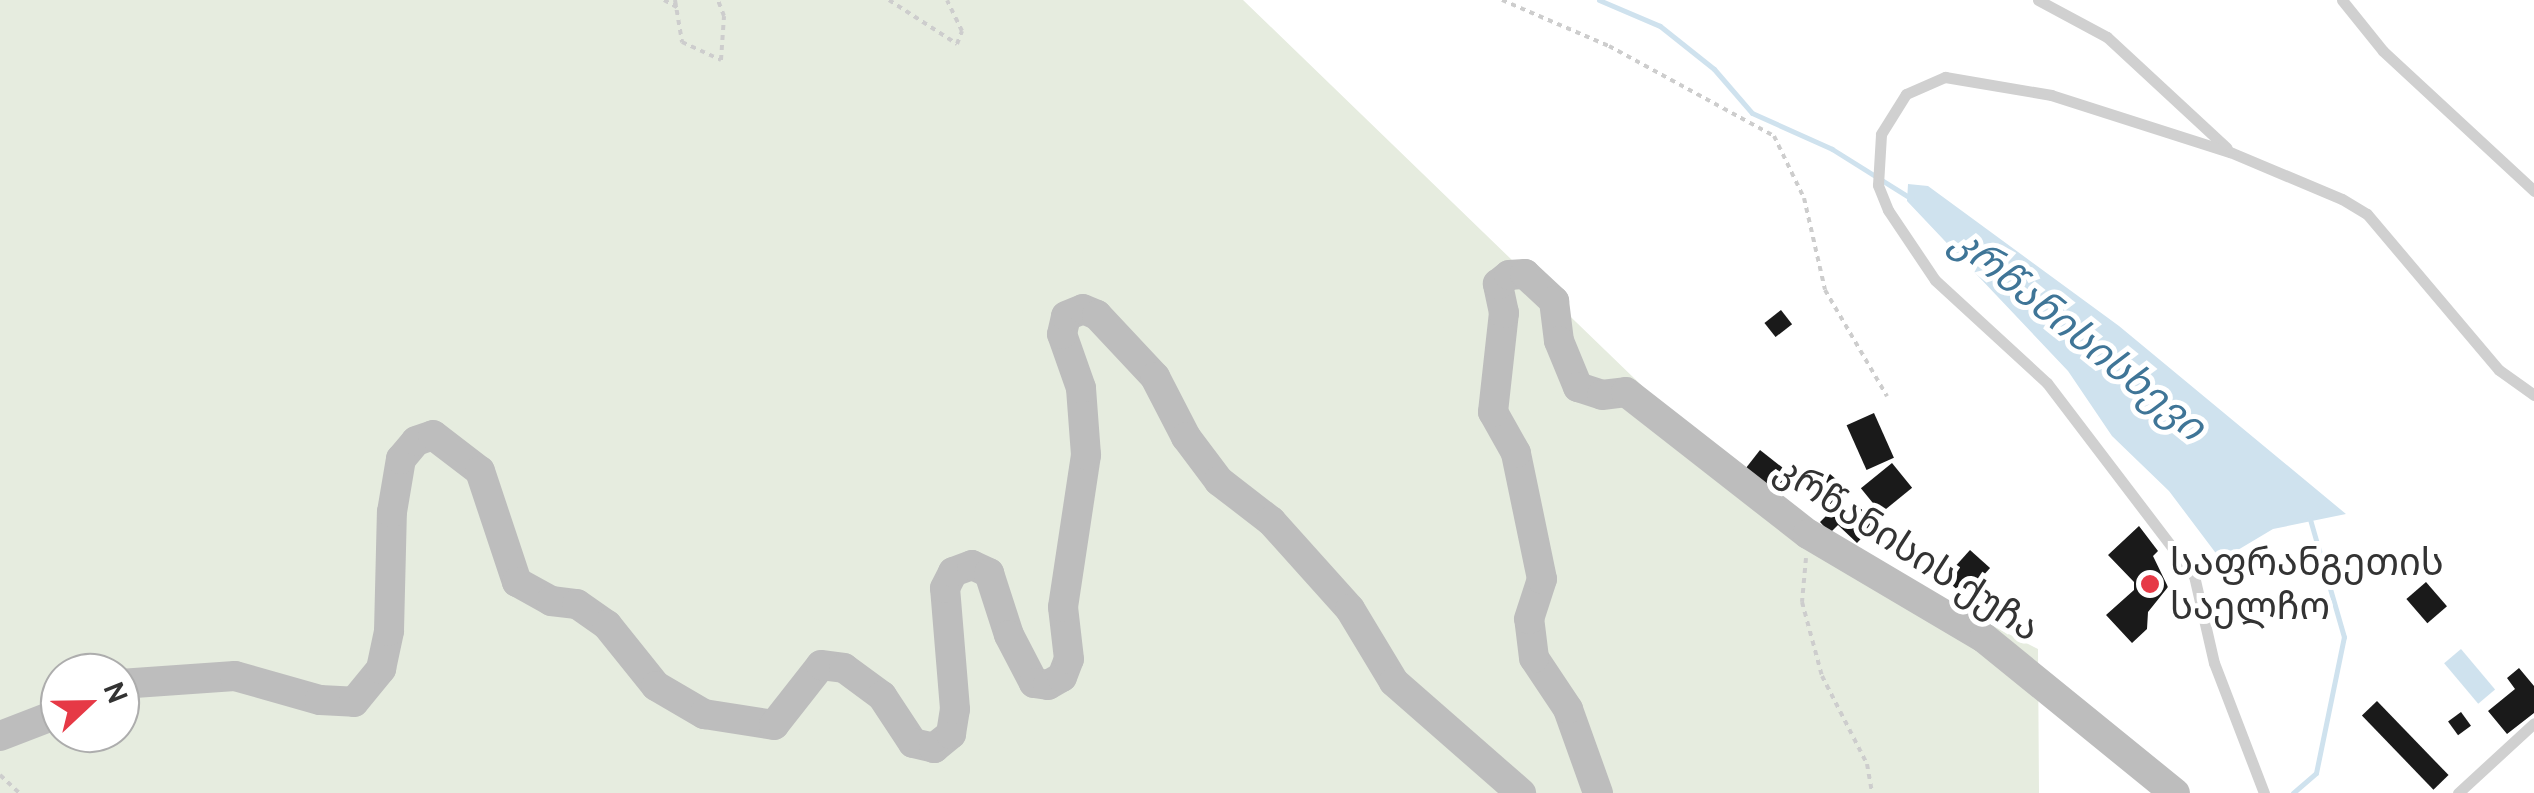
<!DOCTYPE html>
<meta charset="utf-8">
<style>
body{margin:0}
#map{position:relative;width:2534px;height:793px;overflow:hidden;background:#fff;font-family:Cabin,"Noto Sans Georgian",sans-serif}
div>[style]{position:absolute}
.green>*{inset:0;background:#e6ecdf}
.water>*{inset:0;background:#cfe2ee;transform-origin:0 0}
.stream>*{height:5px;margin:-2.5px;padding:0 2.5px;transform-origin:2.5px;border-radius:2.5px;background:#cfe2ee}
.building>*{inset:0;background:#1a1a1a;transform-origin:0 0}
.path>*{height:4px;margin-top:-2px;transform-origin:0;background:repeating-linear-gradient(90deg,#cdcdcd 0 5px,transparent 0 10px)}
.lane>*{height:11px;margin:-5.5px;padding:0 5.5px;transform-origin:5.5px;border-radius:5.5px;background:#d0d0d0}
.secondary>*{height:30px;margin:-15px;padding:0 15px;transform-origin:15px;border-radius:15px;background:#bdbdbd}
.dots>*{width:28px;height:28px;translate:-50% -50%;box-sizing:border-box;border:5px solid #fff;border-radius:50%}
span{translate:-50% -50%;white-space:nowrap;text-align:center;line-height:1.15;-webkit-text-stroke:10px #fff;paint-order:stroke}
.street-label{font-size:38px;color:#333}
.poi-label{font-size:38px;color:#333}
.left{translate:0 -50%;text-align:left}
.water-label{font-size:40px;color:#3f7597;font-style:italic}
.north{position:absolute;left:40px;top:653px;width:100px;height:100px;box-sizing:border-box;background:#fff;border:2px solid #adadad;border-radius:50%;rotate:68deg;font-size:28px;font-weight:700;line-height:40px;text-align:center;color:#333}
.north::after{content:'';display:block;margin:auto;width:35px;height:45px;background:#e63946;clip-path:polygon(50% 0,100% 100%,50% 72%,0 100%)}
</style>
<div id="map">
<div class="green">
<div style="clip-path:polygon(evenodd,0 0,1243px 0,1725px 466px,1835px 545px,2038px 649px,2039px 793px,0 793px,0 0,60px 673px,120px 673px,120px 733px,60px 733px,60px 673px)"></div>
</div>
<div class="water">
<div style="clip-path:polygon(1908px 184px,1928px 186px,2119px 326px,2346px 514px,2273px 529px,2221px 560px,2169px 491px,2112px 436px,2068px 371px,1907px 201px)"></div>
<div style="left:2461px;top:649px;width:53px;height:22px;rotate:50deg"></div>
</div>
<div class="stream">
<div style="left:1599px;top:0;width:66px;rotate:23.1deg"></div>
<div style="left:1660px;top:26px;width:69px;rotate:38.5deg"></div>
<div style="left:1714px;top:69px;width:58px;rotate:49.2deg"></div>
<div style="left:1752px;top:113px;width:88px;rotate:24.2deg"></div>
<div style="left:1832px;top:149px;width:94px;rotate:32deg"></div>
<div style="left:2293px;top:793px;width:30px;rotate:-41deg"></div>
<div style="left:2316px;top:773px;width:139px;rotate:-78.4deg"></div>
<div style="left:2344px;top:637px;width:123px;rotate:-106.1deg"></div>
</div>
<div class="building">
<div style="left:1781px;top:310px;width:18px;height:21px;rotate:52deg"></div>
<div style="left:1874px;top:413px;width:49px;height:30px;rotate:66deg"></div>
<div style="left:1760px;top:450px;width:41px;height:25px;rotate:38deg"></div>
<div style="left:1892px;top:463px;width:32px;height:40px;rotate:51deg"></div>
<div style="left:1830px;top:474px;width:20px;height:25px;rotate:41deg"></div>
<div style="clip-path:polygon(1857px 505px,1876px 523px,1857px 543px,1838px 525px,1830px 533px,1820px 522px,1830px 512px,1840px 522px)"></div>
<div style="clip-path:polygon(2139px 526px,2158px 551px,2153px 556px,2168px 587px,2148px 612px,2147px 629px,2132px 643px,2106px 615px,2134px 590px,2134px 582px,2108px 555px)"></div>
<div style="left:1970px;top:550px;width:27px;height:38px;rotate:42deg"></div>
<div style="left:2426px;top:582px;width:32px;height:26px;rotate:49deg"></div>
<div style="clip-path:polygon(2519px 668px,2534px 686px,2534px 713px,2507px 734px,2488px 711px,2515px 689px,2507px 678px)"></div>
<div style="left:2377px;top:701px;width:103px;height:21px;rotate:46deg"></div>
<div style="left:2461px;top:712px;width:17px;height:16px;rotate:54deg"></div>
</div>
<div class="path">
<div style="left:664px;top:0;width:18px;rotate:29deg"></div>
<div style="left:675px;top:0;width:43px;rotate:80.5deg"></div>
<div style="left:682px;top:42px;width:43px;rotate:24.8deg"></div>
<div style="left:721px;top:60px;width:44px;rotate:-86.1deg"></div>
<div style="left:724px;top:16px;width:17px;rotate:-111deg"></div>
<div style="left:889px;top:0;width:81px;rotate:32.9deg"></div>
<div style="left:957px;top:44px;width:14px;rotate:-69deg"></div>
<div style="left:962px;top:31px;width:34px;rotate:-116deg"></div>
<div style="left:1502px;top:0;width:116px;rotate:23.3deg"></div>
<div style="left:1609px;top:46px;width:188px;rotate:28.6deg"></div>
<div style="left:1774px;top:136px;width:69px;rotate:64.2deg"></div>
<div style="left:1804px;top:198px;width:94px;rotate:77.1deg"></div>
<div style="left:1825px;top:290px;width:123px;rotate:59.7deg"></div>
<div style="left:1806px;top:558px;width:44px;rotate:95.2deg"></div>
<div style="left:1802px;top:602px;width:77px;rotate:74.9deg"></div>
<div style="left:1822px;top:676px;width:99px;rotate:62.9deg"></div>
<div style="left:1867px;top:764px;width:29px;rotate:80deg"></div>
<div style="left:0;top:775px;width:26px;rotate:43deg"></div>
</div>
<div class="lane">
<div style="left:2038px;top:0;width:78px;rotate:28.2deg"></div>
<div style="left:2107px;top:37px;width:163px;rotate:42.8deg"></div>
<div style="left:2342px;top:0;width:65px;rotate:51.2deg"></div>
<div style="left:2383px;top:51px;width:206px;rotate:42.8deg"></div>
<div style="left:2264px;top:793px;width:139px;rotate:-111deg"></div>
<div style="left:2214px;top:663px;width:89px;rotate:-102.9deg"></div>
<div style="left:2194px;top:576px;width:243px;rotate:-127.3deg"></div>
<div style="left:2047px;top:383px;width:152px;rotate:-137.4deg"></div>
<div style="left:1935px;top:280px;width:84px;rotate:-123.9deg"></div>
<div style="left:1888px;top:210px;width:27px;rotate:-112deg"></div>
<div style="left:1878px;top:185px;width:51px;rotate:-86.6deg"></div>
<div style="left:1881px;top:134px;width:47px;rotate:-58deg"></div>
<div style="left:1906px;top:94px;width:43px;rotate:-23.6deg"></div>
<div style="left:1945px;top:77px;width:108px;rotate:9.6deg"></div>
<div style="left:2051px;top:95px;width:188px;rotate:17.7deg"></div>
<div style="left:2230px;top:152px;width:121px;rotate:22.8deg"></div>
<div style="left:2342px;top:199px;width:29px;rotate:31deg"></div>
<div style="left:2367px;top:214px;width:204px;rotate:49.8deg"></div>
<div style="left:2499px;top:370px;width:43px;rotate:35.5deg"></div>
<div style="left:2458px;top:793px;width:103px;rotate:-42.6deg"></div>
</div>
<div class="secondary">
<div style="left:120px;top:684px;width:115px;rotate:-4deg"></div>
<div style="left:235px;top:676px;width:88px;rotate:15.8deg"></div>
<div style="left:320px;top:700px;width:34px;rotate:3deg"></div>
<div style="left:354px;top:702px;width:43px;rotate:-50.7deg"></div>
<div style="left:381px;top:669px;width:39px;rotate:-78deg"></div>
<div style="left:389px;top:631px;width:119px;rotate:-88.6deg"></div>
<div style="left:392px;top:512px;width:54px;rotate:-80.4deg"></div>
<div style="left:401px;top:459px;width:23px;rotate:-50deg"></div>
<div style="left:416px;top:441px;width:18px;rotate:-19deg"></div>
<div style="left:433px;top:435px;width:59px;rotate:37.5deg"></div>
<div style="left:480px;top:471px;width:117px;rotate:71.6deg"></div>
<div style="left:517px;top:582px;width:39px;rotate:29deg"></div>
<div style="left:551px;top:601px;width:26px;rotate:7deg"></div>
<div style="left:577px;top:604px;width:37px;rotate:35deg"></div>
<div style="left:607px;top:625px;width:78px;rotate:51.2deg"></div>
<div style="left:656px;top:686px;width:56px;rotate:30.3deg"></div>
<div style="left:704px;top:714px;width:71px;rotate:8.9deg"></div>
<div style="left:774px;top:725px;width:76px;rotate:-51.9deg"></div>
<div style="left:821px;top:665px;width:23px;rotate:7deg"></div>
<div style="left:844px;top:668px;width:47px;rotate:36.4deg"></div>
<div style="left:882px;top:696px;width:56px;rotate:56.6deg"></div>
<div style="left:913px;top:743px;width:22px;rotate:13deg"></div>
<div style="left:934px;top:748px;width:22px;rotate:-39deg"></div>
<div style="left:951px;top:734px;width:25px;rotate:-81deg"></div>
<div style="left:955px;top:709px;width:121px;rotate:-94.7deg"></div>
<div style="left:945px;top:588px;width:18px;rotate:-63deg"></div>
<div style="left:953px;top:572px;width:20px;rotate:-20deg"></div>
<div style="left:972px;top:565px;width:19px;rotate:25deg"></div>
<div style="left:989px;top:573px;width:65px;rotate:72.1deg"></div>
<div style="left:1009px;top:635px;width:54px;rotate:62.5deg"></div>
<div style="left:1034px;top:683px;width:14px;rotate:8deg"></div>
<div style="left:1048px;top:685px;width:16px;rotate:-30deg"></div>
<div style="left:1062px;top:677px;width:19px;rotate:-69deg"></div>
<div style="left:1069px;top:659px;width:52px;rotate:-96.6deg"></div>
<div style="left:1063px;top:607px;width:154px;rotate:-81.4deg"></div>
<div style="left:1086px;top:455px;width:67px;rotate:-94.3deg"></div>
<div style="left:1081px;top:388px;width:57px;rotate:-109.4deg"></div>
<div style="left:1062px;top:334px;width:18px;rotate:-77deg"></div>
<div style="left:1066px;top:316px;width:18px;rotate:-22deg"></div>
<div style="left:1083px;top:309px;width:15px;rotate:23deg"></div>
<div style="left:1097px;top:315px;width:85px;rotate:46.9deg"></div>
<div style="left:1155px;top:377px;width:68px;rotate:62.7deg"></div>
<div style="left:1186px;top:437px;width:55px;rotate:53.1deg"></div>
<div style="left:1219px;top:481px;width:66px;rotate:37.6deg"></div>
<div style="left:1271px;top:521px;width:118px;rotate:48.1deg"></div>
<div style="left:1350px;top:609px;width:85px;rotate:58.9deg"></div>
<div style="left:1394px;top:682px;width:169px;rotate:41.2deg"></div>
<div style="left:0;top:736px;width:64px;rotate:-21deg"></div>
<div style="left:1598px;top:793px;width:89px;rotate:-109.7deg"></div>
<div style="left:1568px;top:709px;width:61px;rotate:-123.7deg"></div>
<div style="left:1534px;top:658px;width:39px;rotate:-97deg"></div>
<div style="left:1529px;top:619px;width:42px;rotate:-72deg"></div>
<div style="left:1542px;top:579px;width:129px;rotate:-101.7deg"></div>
<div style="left:1516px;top:453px;width:47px;rotate:-119.3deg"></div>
<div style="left:1493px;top:412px;width:100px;rotate:-83.7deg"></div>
<div style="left:1504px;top:313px;width:30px;rotate:-102deg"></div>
<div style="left:1498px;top:284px;width:14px;rotate:-39deg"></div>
<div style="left:1509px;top:275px;width:16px;rotate:-4deg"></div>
<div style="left:1525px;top:274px;width:40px;rotate:43deg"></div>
<div style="left:1554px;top:301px;width:40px;rotate:82.9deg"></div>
<div style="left:1559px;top:341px;width:50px;rotate:67.6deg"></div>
<div style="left:1578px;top:387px;width:25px;rotate:18deg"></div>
<div style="left:1602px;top:395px;width:24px;rotate:-7deg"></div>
<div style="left:1626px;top:392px;width:231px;rotate:38deg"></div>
<div style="left:1808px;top:534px;width:204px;rotate:30.6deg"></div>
<div style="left:1984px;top:638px;width:246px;rotate:39.1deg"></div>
</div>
<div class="dots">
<div style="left:2150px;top:584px;background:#e63946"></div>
</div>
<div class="street-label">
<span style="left:1908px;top:548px;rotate:33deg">კრწანისის ქუჩა</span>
</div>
<div class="poi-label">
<span class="left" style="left:2170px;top:584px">საფრანგეთის<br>საელჩო</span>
</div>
<div class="water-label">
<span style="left:2079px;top:333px;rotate:39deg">კრწანისისხევი</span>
</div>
<div class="north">N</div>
</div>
